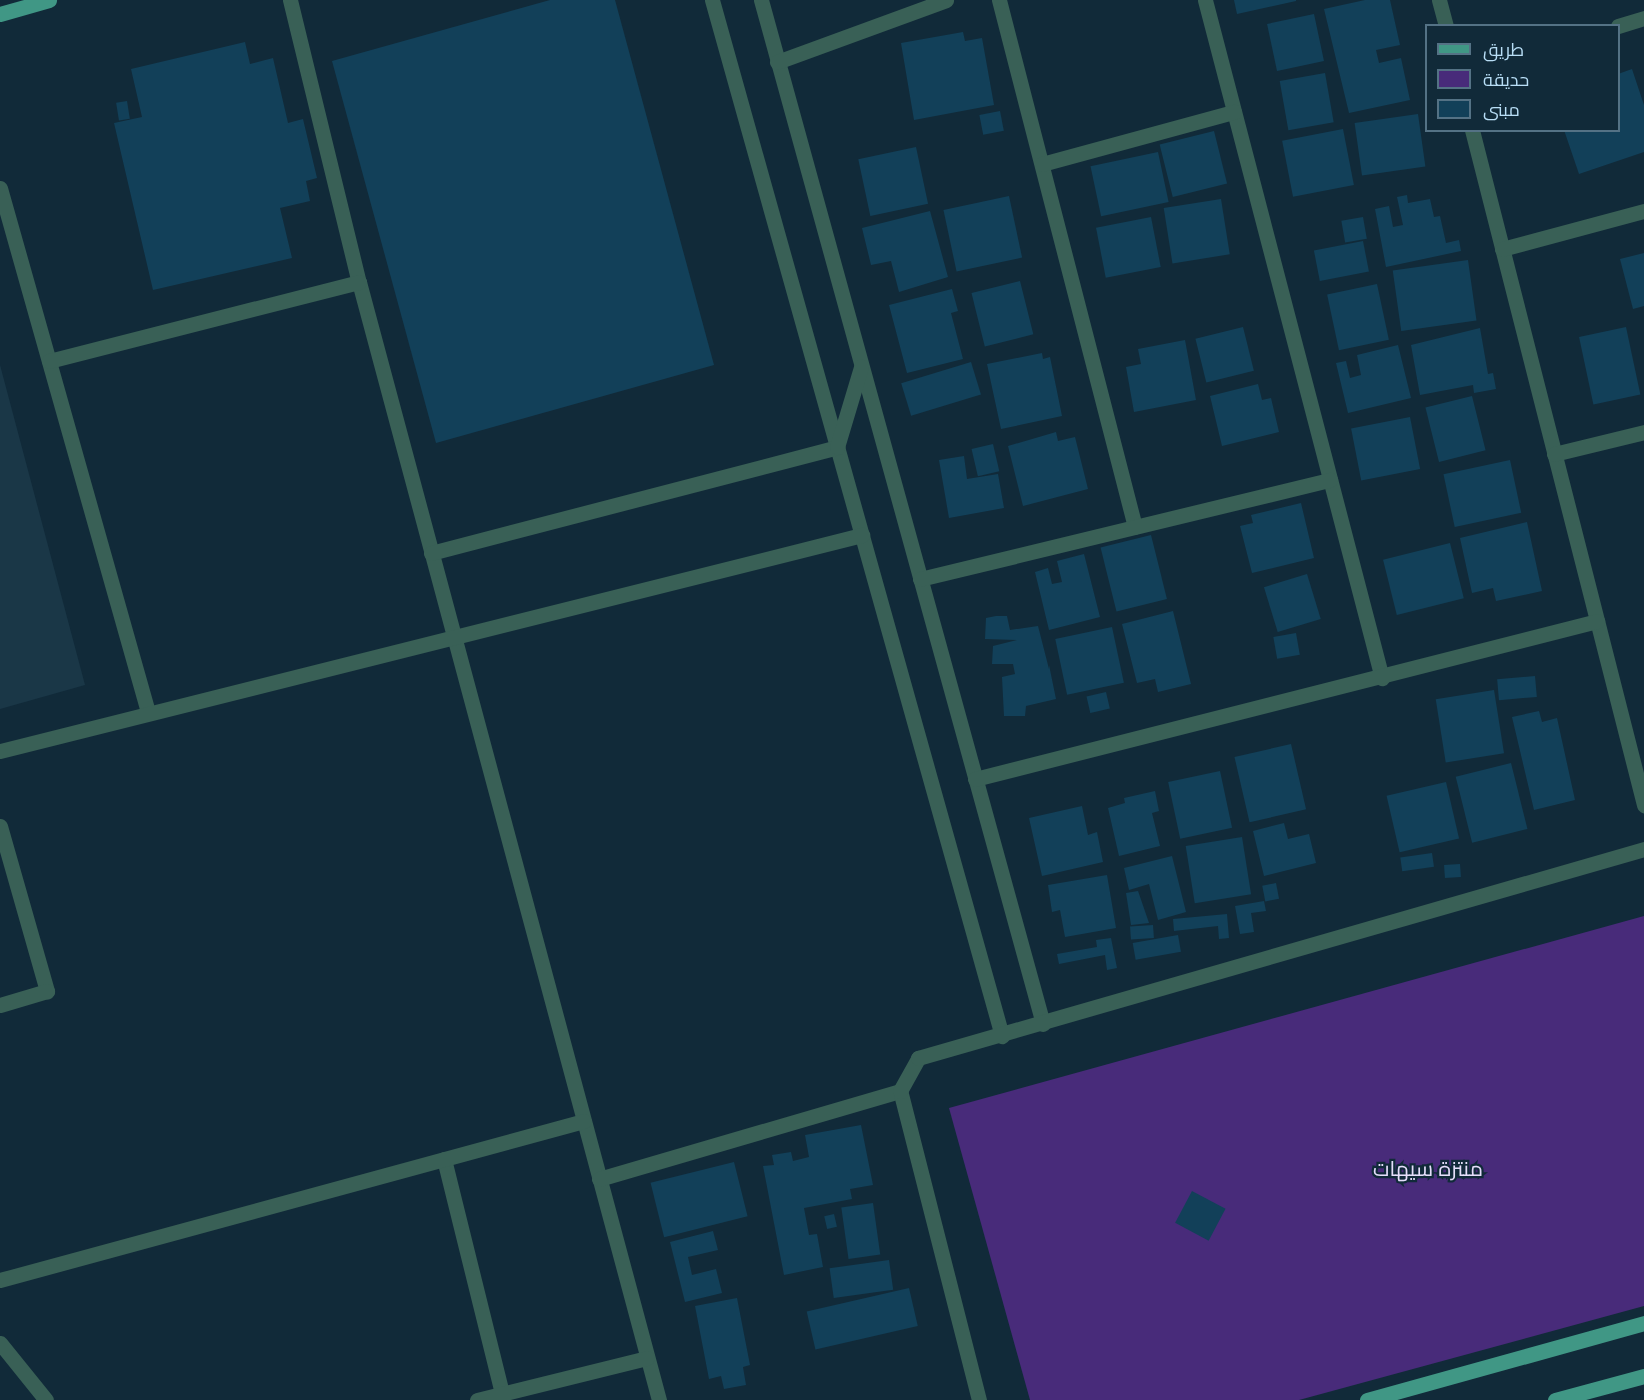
<!DOCTYPE html>
<meta charset="utf-8">
<style>
body{margin:0}
#map{position:relative;width:1644px;height:1400px;overflow:hidden;background:#112a39;font-family:"Varela Round",Cairo,sans-serif}
div>[style]{position:absolute}
.built>*{inset:0;background:#1a3747}
.green>*{inset:0;background:#482b7a}
.building>*{inset:0;background:#124059;transform-origin:0 0}
.minor>*{height:15px;margin:-7.5px;padding:0 7.5px;transform-origin:7.5px;border-radius:7.5px;background:#396056}
.major>*{height:15px;margin:-7.5px;padding:0 7.5px;transform-origin:7.5px;border-radius:7.5px;background:#409785}
span{translate:-50% -50%;white-space:nowrap;text-align:center;line-height:1.15;-webkit-text-stroke:4.5px #112a39;paint-order:stroke}
.park-label{font-size:21px;color:#e5defa}
.legend{position:absolute;left:1425px;top:24px;width:195px;height:108px;box-sizing:border-box;background:#112a39;border:2px solid #547285;margin:0;padding:8px 10px;list-style:none;font-size:18px;color:#b8def6}
.legend li{display:flex;align-items:center;gap:12px;height:30px}
.legend b{width:30px;border:2px solid #547285}
</style>
<div id="map">
<div class="built">
<div style="clip-path:polygon(0 365px,85px 685px,0 709px)"></div>
</div>
<div class="green">
<div style="clip-path:polygon(1644px 916px,1644px 1306px,1299px 1400px,1030px 1400px,949px 1108px)"></div>
</div>
<div class="building">
<div style="clip-path:polygon(550px 0,615px 0,714px 365px,436px 443px,332px 61px)"></div>
<div style="clip-path:polygon(1234px 0,1296px 0,1296px 1px,1237px 14px)"></div>
<div style="clip-path:polygon(1365px 0,1390px 0,1400px 45px,1376px 50px,1379px 63px,1401px 58px,1410px 100px,1349px 113px,1324px 9px)"></div>
<div style="left:1314px;top:14px;width:48px;height:48px;rotate:78deg"></div>
<div style="clip-path:polygon(963px 32px,965px 41px,982px 38px,994px 105px,914px 120px,901px 43px)"></div>
<div style="clip-path:polygon(245px 42px,250px 64px,273px 58px,288px 123px,303px 119px,317px 178px,306px 181px,310px 201px,280px 208px,292px 258px,153px 290px,114px 123px,142px 117px,131px 69px)"></div>
<div style="clip-path:polygon(1632px 69px,1644px 105px,1644px 152px,1579px 174px,1564px 130px,1618px 130px,1618px 74px)"></div>
<div style="left:1325px;top:73px;width:50px;height:46px;rotate:80deg"></div>
<div style="left:127px;top:101px;width:18px;height:11px;rotate:81deg"></div>
<div style="left:1000px;top:111px;width:20px;height:21px;rotate:79deg"></div>
<div style="left:1418px;top:114px;width:53px;height:64px;rotate:82deg"></div>
<div style="left:1343px;top:129px;width:57px;height:62px;rotate:79deg"></div>
<div style="left:1214px;top:131px;width:54px;height:56px;rotate:76deg"></div>
<div style="left:916px;top:147px;width:58px;height:59px;rotate:78deg"></div>
<div style="left:1158px;top:152px;width:51px;height:69px;rotate:78deg"></div>
<div style="clip-path:polygon(1407px 195px,1408px 203px,1430px 199px,1434px 217px,1440px 216px,1446px 243px,1459px 240px,1461px 251px,1386px 267px,1375px 209px,1389px 206px,1393px 227px,1403px 225px,1397px 197px)"></div>
<div style="left:1009px;top:196px;width:63px;height:67px;rotate:78deg"></div>
<div style="left:1221px;top:199px;width:56px;height:58px;rotate:81deg"></div>
<div style="clip-path:polygon(930px 211px,948px 277px,899px 292px,891px 261px,871px 265px,862px 228px)"></div>
<div style="left:1151px;top:217px;width:51px;height:56px;rotate:79deg"></div>
<div style="left:1363px;top:217px;width:22px;height:22px;rotate:80deg"></div>
<div style="left:1363px;top:241px;width:31px;height:50px;rotate:79deg"></div>
<div style="clip-path:polygon(1644px 253px,1644px 306px,1633px 309px,1620px 259px)"></div>
<div style="left:1468px;top:260px;width:61px;height:76px;rotate:82deg"></div>
<div style="left:1020px;top:281px;width:55px;height:50px;rotate:76deg"></div>
<div style="left:1377px;top:284px;width:57px;height:51px;rotate:78deg"></div>
<div style="clip-path:polygon(952px 289px,958px 311px,951px 313px,963px 359px,907px 373px,889px 305px)"></div>
<div style="left:1243px;top:327px;width:45px;height:49px;rotate:76deg"></div>
<div style="left:1626px;top:327px;width:69px;height:48px;rotate:78deg"></div>
<div style="clip-path:polygon(1480px 328px,1488px 374px,1493px 373px,1496px 389px,1474px 393px,1473px 385px,1420px 395px,1411px 345px)"></div>
<div style="clip-path:polygon(1185px 340px,1196px 400px,1134px 412px,1126px 367px,1141px 364px,1138px 349px)"></div>
<div style="clip-path:polygon(1398px 345px,1411px 398px,1348px 413px,1336px 363px,1346px 361px,1350px 378px,1361px 375px,1357px 355px)"></div>
<div style="clip-path:polygon(1042px 353px,1043px 359px,1050px 357px,1062px 416px,1001px 429px,987px 364px)"></div>
<div style="left:971px;top:362px;width:34px;height:73px;rotate:73deg"></div>
<div style="clip-path:polygon(1258px 384px,1262px 400px,1271px 398px,1279px 432px,1222px 446px,1210px 396px)"></div>
<div style="left:1472px;top:396px;width:56px;height:48px;rotate:76deg"></div>
<div style="left:1410px;top:417px;width:53px;height:60px;rotate:79deg"></div>
<div style="clip-path:polygon(1056px 432px,1058px 441px,1075px 437px,1088px 489px,1023px 506px,1008px 446px)"></div>
<div style="left:993px;top:444px;width:28px;height:22px;rotate:77deg"></div>
<div style="clip-path:polygon(964px 456px,967px 479px,998px 474px,1004px 508px,949px 518px,939px 460px)"></div>
<div style="left:1510px;top:460px;width:54px;height:68px;rotate:78deg"></div>
<div style="clip-path:polygon(1301px 503px,1314px 558px,1252px 573px,1240px 526px,1253px 523px,1251px 515px)"></div>
<div style="clip-path:polygon(1527px 522px,1542px 591px,1496px 601px,1493px 588px,1472px 593px,1460px 538px)"></div>
<div style="left:1151px;top:535px;width:66px;height:52px;rotate:76deg"></div>
<div style="left:1450px;top:543px;width:57px;height:69px;rotate:76deg"></div>
<div style="clip-path:polygon(1084px 554px,1100px 617px,1049px 630px,1035px 572px,1048px 568px,1052px 584px,1062px 582px,1057px 561px)"></div>
<div style="left:1307px;top:574px;width:47px;height:45px;rotate:73deg"></div>
<div style="clip-path:polygon(1173px 611px,1191px 684px,1158px 692px,1155px 679px,1137px 683px,1122px 624px)"></div>
<div style="clip-path:polygon(996px 616px,1007px 616px,1010px 630px,1038px 626px,1049px 669px,1049px 665px,1056px 699px,1026px 706px,1025px 716px,1004px 716px,1002px 677px,1015px 674px,1013px 664px,992px 664px,993px 646px,1017px 640px,985px 639px,986px 618px)"></div>
<div style="left:1112px;top:627px;width:57px;height:58px;rotate:78deg"></div>
<div style="left:1296px;top:633px;width:22px;height:23px;rotate:80deg"></div>
<div style="left:1535px;top:676px;width:21px;height:38px;rotate:85deg"></div>
<div style="left:1494px;top:690px;width:64px;height:59px;rotate:81deg"></div>
<div style="left:1106px;top:692px;width:17px;height:20px;rotate:77deg"></div>
<div style="clip-path:polygon(1539px 711px,1542px 722px,1557px 718px,1575px 800px,1534px 810px,1512px 717px)"></div>
<div style="left:1291px;top:744px;width:67px;height:58px;rotate:77deg"></div>
<div style="left:1511px;top:763px;width:68px;height:57px;rotate:76deg"></div>
<div style="left:1220px;top:771px;width:58px;height:53px;rotate:78deg"></div>
<div style="left:1446px;top:782px;width:58px;height:61px;rotate:77deg"></div>
<div style="clip-path:polygon(1155px 791px,1159px 811px,1152px 813px,1160px 846px,1119px 856px,1108px 808px,1125px 803px,1124px 798px)"></div>
<div style="clip-path:polygon(1082px 806px,1088px 835px,1097px 832px,1103px 862px,1042px 876px,1029px 818px)"></div>
<div style="clip-path:polygon(1284px 823px,1288px 839px,1309px 834px,1316px 863px,1264px 876px,1253px 831px)"></div>
<div style="left:1242px;top:837px;width:58px;height:57px;rotate:81deg"></div>
<div style="left:1432px;top:853px;width:14px;height:32px;rotate:82deg"></div>
<div style="clip-path:polygon(1172px 856px,1186px 912px,1158px 920px,1149px 884px,1129px 890px,1124px 868px)"></div>
<div style="left:1460px;top:864px;width:13px;height:16px;rotate:86deg"></div>
<div style="clip-path:polygon(1107px 875px,1116px 928px,1065px 937px,1060px 910px,1052px 912px,1048px 885px)"></div>
<div style="left:1276px;top:883px;width:16px;height:14px;rotate:79deg"></div>
<div style="clip-path:polygon(1138px 891px,1149px 923px,1131px 925px,1126px 893px)"></div>
<div style="clip-path:polygon(1264px 901px,1266px 911px,1251px 913px,1254px 932px,1240px 934px,1235px 906px)"></div>
<div style="clip-path:polygon(1227px 914px,1229px 938px,1219px 939px,1218px 926px,1174px 931px,1173px 919px)"></div>
<div style="left:1153px;top:925px;width:13px;height:23px;rotate:86deg"></div>
<div style="left:1178px;top:935px;width:17px;height:46px;rotate:80deg"></div>
<div style="clip-path:polygon(1111px 938px,1117px 968px,1107px 970px,1105px 955px,1059px 964px,1057px 954px,1097px 947px,1096px 940px)"></div>
<div style="clip-path:polygon(861px 1125px,873px 1185px,850px 1189px,852px 1199px,804px 1208px,809px 1235px,817px 1234px,823px 1267px,784px 1275px,763px 1166px,774px 1165px,772px 1155px,791px 1152px,793px 1161px,809px 1157px,805px 1135px)"></div>
<div style="left:734px;top:1162px;width:56px;height:86px;rotate:76deg"></div>
<div style="left:1192px;top:1191px;width:38px;height:36px;rotate:28deg"></div>
<div style="left:873px;top:1203px;width:52px;height:32px;rotate:82deg"></div>
<div style="left:834px;top:1214px;width:13px;height:10px;rotate:77deg"></div>
<div style="clip-path:polygon(713px 1231px,718px 1250px,688px 1257px,692px 1275px,716px 1269px,722px 1293px,685px 1302px,670px 1242px)"></div>
<div style="left:889px;top:1260px;width:30px;height:60px;rotate:82deg"></div>
<div style="left:909px;top:1288px;width:39px;height:105px;rotate:77deg"></div>
<div style="clip-path:polygon(737px 1298px,750px 1365px,743px 1367px,746px 1385px,724px 1389px,721px 1376px,709px 1379px,695px 1306px)"></div>
</div>
<div class="minor">
<div style="left:290px;top:0;width:290px;rotate:76.3deg"></div>
<div style="left:359px;top:282px;width:1158px;rotate:74.98deg"></div>
<div style="left:712px;top:0;width:1076px;rotate:74.36deg"></div>
<div style="left:761px;top:0;width:1062px;rotate:74.6deg"></div>
<div style="left:999px;top:0;width:544px;rotate:75.53deg"></div>
<div style="left:1205px;top:0;width:701px;rotate:75.37deg"></div>
<div style="left:1439px;top:0;width:27px;rotate:75deg"></div>
<div style="left:1618px;top:26px;width:27px;rotate:-17deg"></div>
<div style="left:777px;top:62px;width:180px;rotate:-20.1deg"></div>
<div style="left:1472px;top:130px;width:697px;rotate:75.7deg"></div>
<div style="left:1042px;top:164px;width:199px;rotate:-15.2deg"></div>
<div style="left:0;top:188px;width:544px;rotate:74.23deg"></div>
<div style="left:1502px;top:249px;width:147px;rotate:-15deg"></div>
<div style="left:49px;top:361px;width:320px;rotate:-14.3deg"></div>
<div style="left:1554px;top:454px;width:93px;rotate:-13.7deg"></div>
<div style="left:431px;top:553px;width:420px;rotate:-14.6deg"></div>
<div style="left:837px;top:447px;width:84px;rotate:-73.3deg"></div>
<div style="left:920px;top:579px;width:422px;rotate:-13.6deg"></div>
<div style="left:0;top:751px;width:889px;rotate:-14.07deg"></div>
<div style="left:975px;top:779px;width:642px;rotate:-14.25deg"></div>
<div style="left:0;top:826px;width:172px;rotate:74.1deg"></div>
<div style="left:47px;top:991px;width:49px;rotate:163.4deg"></div>
<div style="left:444px;top:1159px;width:242px;rotate:76.1deg"></div>
<div style="left:599px;top:1179px;width:314px;rotate:-16.3deg"></div>
<div style="left:0;top:1280px;width:605px;rotate:-15.23deg"></div>
<div style="left:0;top:1343px;width:73px;rotate:51.1deg"></div>
<div style="left:477px;top:1400px;width:175px;rotate:-13.9deg"></div>
<div style="left:979px;top:1400px;width:319px;rotate:-104.3deg"></div>
<div style="left:900px;top:1091px;width:38px;rotate:-61deg"></div>
<div style="left:918px;top:1058px;width:755px;rotate:-16.06deg"></div>
</div>
<div class="major">
<div style="left:0;top:14px;width:51px;rotate:-15.9deg"></div>
<div style="left:1367px;top:1400px;width:288px;rotate:-15.5deg"></div>
<div style="left:1555px;top:1400px;width:92px;rotate:-15.1deg"></div>
</div>
<div class="park-label">
<span style="left:1428px;top:1170px">منتزة سيهات</span>
</div>
<ul class="legend">
<li><b style="height:8px;background:#409785"></b>طريق</li>
<li><b style="height:16px;background:#482b7a"></b>حديقة</li>
<li><b style="height:16px;background:#124059"></b>مبنى</li>
</ul>
</div>
